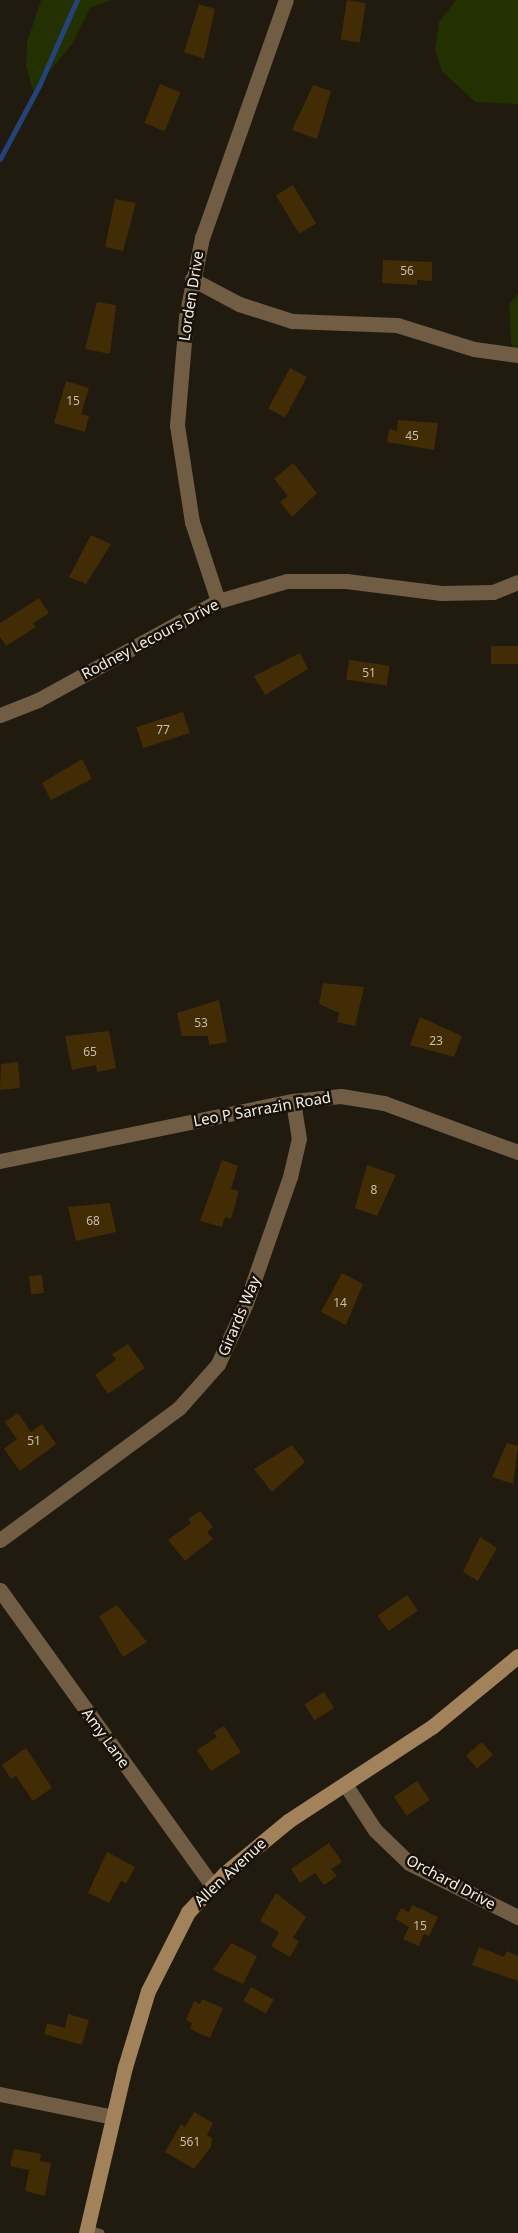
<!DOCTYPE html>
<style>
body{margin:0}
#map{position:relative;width:518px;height:2233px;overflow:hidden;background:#211a0f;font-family:"Noto Sans",sans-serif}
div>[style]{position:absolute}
.green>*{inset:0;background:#223002}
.stream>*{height:4.5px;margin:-2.25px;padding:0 2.25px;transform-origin:2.25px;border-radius:2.25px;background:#234379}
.building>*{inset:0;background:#412c06;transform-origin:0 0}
.lane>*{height:8px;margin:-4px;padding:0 4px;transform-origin:4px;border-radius:4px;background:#705d44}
.street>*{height:15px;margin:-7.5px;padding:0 7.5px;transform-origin:7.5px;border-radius:7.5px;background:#705d44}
.secondary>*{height:15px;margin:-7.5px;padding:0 7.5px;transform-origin:7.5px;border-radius:7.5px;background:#a1825a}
span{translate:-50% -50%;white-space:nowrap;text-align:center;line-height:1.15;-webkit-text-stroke:5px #171107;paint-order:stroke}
.number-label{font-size:12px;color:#c6beae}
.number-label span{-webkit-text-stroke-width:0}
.street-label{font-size:15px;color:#f3eee6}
</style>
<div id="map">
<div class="green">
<div style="clip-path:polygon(41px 0,111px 0,90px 8px,73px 43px,33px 91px,26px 66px,27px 42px)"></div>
<div style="clip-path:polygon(456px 0,518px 0,518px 104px,475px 102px,442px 71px,435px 50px,439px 22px)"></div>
<div style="clip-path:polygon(518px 294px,518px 361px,511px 342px,509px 304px)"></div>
</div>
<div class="stream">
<div style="left:0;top:159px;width:83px;rotate:-61.9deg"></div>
<div style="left:39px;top:86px;width:94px;rotate:-66.2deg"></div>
</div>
<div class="building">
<div style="left:347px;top:0;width:19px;height:40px;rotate:9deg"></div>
<div style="clip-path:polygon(199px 4px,215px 9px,204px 59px,184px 52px)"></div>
<div style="left:160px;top:84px;width:22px;height:42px;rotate:22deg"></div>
<div style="clip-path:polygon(313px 85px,331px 91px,317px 139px,292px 130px)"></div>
<div style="left:293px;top:185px;width:45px;height:20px;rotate:59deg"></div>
<div style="clip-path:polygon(115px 199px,136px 203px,123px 251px,105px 247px)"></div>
<div style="clip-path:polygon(383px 260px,432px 262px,432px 281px,417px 280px,417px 285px,382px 283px)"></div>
<div style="clip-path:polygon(97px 302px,116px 305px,110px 354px,85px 349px)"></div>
<div style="left:290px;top:368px;width:19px;height:46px;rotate:28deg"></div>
<div style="clip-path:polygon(66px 381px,89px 388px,81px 414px,89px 416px,85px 432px,54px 423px)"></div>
<div style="clip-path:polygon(398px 420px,438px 423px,434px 450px,387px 442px,389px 429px,397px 431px)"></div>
<div style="clip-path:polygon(293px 463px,317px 493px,292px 517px,280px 502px,288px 496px,274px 479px)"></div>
<div style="clip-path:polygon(91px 535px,111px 544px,86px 584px,69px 577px)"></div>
<div style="clip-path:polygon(39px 598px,49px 613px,33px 623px,36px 627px,6px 646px,0 637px,0 623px)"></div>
<div style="left:491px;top:646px;width:27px;height:18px"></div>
<div style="clip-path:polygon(300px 653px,308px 669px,265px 695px,254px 676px)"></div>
<div style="left:349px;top:660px;width:41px;height:20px;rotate:8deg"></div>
<div style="left:183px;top:712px;width:22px;height:49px;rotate:72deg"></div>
<div style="clip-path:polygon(82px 759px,92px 779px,51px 800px,42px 783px)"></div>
<div style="clip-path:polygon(323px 983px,364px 987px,355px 1026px,337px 1022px,339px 1013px,319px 1004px)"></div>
<div style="clip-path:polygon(219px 1000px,227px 1042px,209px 1045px,208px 1036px,182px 1036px,177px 1013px)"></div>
<div style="clip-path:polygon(420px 1017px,462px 1036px,454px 1057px,410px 1045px)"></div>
<div style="clip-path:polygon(109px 1031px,116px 1068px,97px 1072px,96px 1065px,72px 1070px,65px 1036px)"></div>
<div style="clip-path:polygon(18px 1062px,20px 1088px,0 1090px,1px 1064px)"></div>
<div style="clip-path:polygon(222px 1160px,238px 1166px,231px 1189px,239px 1191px,231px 1219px,225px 1217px,222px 1227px,200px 1221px)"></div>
<div style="clip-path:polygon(367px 1165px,396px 1175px,377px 1216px,355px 1208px)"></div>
<div style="clip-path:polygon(110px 1203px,116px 1232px,76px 1241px,68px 1207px)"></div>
<div style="clip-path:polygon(342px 1273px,363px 1284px,346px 1325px,321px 1312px)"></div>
<div style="left:42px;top:1275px;width:18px;height:13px;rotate:84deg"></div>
<div style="clip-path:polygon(128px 1344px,145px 1368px,108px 1394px,95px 1375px,116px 1360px,112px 1354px)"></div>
<div style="clip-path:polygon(18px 1413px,31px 1432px,42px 1424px,56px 1444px,20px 1471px,4px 1449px,17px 1439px,5px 1422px)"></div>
<div style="clip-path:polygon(507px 1443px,518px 1446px,513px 1484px,492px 1477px)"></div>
<div style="clip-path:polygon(292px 1445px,305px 1462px,272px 1492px,254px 1469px)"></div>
<div style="clip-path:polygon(200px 1511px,213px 1527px,207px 1532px,213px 1539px,185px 1561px,168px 1540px,191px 1523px,188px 1519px)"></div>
<div style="clip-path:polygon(480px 1537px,497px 1548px,478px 1581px,463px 1572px)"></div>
<div style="left:407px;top:1595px;width:19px;height:36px;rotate:55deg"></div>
<div style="clip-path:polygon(117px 1605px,147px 1642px,123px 1657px,99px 1616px)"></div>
<div style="left:324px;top:1692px;width:19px;height:23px;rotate:58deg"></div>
<div style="clip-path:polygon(224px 1726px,241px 1752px,211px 1771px,197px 1750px,217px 1737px,214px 1732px)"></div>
<div style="left:482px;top:1742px;width:17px;height:21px;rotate:50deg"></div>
<div style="clip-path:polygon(26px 1748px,52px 1788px,33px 1801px,16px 1776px,11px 1779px,2px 1765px)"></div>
<div style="left:417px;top:1781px;width:23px;height:28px;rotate:56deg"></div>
<div style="clip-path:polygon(329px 1843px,342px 1862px,331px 1869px,337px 1876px,324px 1885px,315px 1873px,300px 1883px,291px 1869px)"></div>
<div style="clip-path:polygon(107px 1852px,135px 1867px,126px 1884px,121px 1881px,109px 1903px,88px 1893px)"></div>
<div style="clip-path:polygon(276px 1893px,306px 1917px,293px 1938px,299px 1941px,290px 1957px,271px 1946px,279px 1932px,260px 1921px)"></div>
<div style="clip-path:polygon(412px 1905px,438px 1917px,429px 1936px,424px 1934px,419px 1946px,403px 1939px,409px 1927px,396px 1919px,401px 1908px,409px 1912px)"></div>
<div style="clip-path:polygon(231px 1943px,257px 1956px,243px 1984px,213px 1970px)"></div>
<div style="clip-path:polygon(479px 1947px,504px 1957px,507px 1951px,518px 1956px,518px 1981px,472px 1965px)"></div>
<div style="left:251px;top:1987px;width:26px;height:16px;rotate:29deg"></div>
<div style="clip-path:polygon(202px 1999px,223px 2008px,210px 2038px,190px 2029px,192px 2023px,186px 2020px,194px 2001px,200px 2004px)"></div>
<div style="clip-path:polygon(68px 2014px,89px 2020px,82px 2045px,44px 2034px,47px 2023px,65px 2028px)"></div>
<div style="clip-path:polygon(194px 2112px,213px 2123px,207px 2135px,212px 2138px,211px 2147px,194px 2169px,165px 2152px,181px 2124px,185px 2127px)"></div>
<div style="clip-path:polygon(14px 2149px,41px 2154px,40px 2161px,51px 2163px,45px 2196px,25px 2191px,29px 2170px,10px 2166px)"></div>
</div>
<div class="lane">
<div style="left:87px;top:2229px;width:14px;rotate:17deg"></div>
</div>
<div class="street">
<div style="left:192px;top:279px;width:53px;rotate:28deg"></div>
<div style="left:239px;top:304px;width:56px;rotate:17.8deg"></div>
<div style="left:292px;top:321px;width:105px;rotate:2.2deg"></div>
<div style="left:397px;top:325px;width:81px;rotate:17.3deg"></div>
<div style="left:474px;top:349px;width:44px;rotate:7.8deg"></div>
<div style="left:218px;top:601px;width:83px;rotate:-108.2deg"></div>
<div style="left:192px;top:522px;width:98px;rotate:-98.8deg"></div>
<div style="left:177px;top:425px;width:108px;rotate:-85.2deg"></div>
<div style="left:186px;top:317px;width:81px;rotate:-78.6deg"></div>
<div style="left:202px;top:238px;width:252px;rotate:-70.6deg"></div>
<div style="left:0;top:715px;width:41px;rotate:-21.5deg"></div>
<div style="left:38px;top:700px;width:205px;rotate:-28.8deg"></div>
<div style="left:218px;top:601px;width:72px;rotate:-16.2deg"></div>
<div style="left:287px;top:581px;width:59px"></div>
<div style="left:346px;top:581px;width:96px;rotate:7.2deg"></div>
<div style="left:441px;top:593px;width:52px;rotate:-1.1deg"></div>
<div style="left:493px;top:592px;width:27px;rotate:-22deg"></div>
<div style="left:0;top:1161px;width:299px;rotate:-11.6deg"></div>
<div style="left:293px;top:1101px;width:48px;rotate:-5.9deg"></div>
<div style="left:341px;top:1096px;width:44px;rotate:9.2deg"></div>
<div style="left:384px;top:1103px;width:143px;rotate:20.1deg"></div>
<div style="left:0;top:1540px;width:222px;rotate:-36.4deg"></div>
<div style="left:179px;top:1408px;width:59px;rotate:-48.4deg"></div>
<div style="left:218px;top:1364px;width:67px;rotate:-65.3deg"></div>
<div style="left:246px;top:1303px;width:133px;rotate:-70.8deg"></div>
<div style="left:290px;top:1177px;width:39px;rotate:-77deg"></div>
<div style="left:299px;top:1139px;width:38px;rotate:-99deg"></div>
<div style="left:0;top:1590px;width:363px;rotate:54.3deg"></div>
<div style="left:345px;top:1784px;width:55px;rotate:56.9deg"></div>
<div style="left:375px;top:1830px;width:47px;rotate:44.1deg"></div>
<div style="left:409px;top:1863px;width:122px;rotate:26.4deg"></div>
<div style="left:0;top:2094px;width:115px;rotate:11.5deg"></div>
</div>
<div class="secondary">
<div style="left:86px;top:2233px;width:171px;rotate:-76.8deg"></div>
<div style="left:125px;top:2067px;width:79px;rotate:-73.2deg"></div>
<div style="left:148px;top:1991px;width:89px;rotate:-63.1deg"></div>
<div style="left:188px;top:1912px;width:54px;rotate:-46.5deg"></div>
<div style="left:225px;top:1873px;width:82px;rotate:-39.5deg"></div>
<div style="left:288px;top:1821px;width:173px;rotate:-33.2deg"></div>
<div style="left:433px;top:1726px;width:110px;rotate:-39.5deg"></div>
</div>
<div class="number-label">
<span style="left:407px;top:271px">56</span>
<span style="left:73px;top:401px">15</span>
<span style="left:412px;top:436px">45</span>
<span style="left:369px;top:673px">51</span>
<span style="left:163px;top:730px">77</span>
<span style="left:201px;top:1023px">53</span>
<span style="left:436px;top:1041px">23</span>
<span style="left:90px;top:1052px">65</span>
<span style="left:374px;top:1190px">8</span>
<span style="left:93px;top:1221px">68</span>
<span style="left:340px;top:1303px">14</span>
<span style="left:34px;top:1441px">51</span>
<span style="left:420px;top:1926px">15</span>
<span style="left:190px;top:2142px">561</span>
</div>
<div class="street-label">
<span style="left:191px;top:296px;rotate:-81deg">Lorden Drive</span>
<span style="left:150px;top:639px;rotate:-28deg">Rodney Lecours Drive</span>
<span style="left:262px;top:1109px;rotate:-10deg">Leo P Sarrazin Road</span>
<span style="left:239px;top:1316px;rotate:-67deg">Girards Way</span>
<span style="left:106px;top:1738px;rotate:54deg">Amy Lane</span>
<span style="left:230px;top:1872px;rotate:-43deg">Allen Avenue</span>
<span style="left:451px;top:1882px;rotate:28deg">Orchard Drive</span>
</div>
</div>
